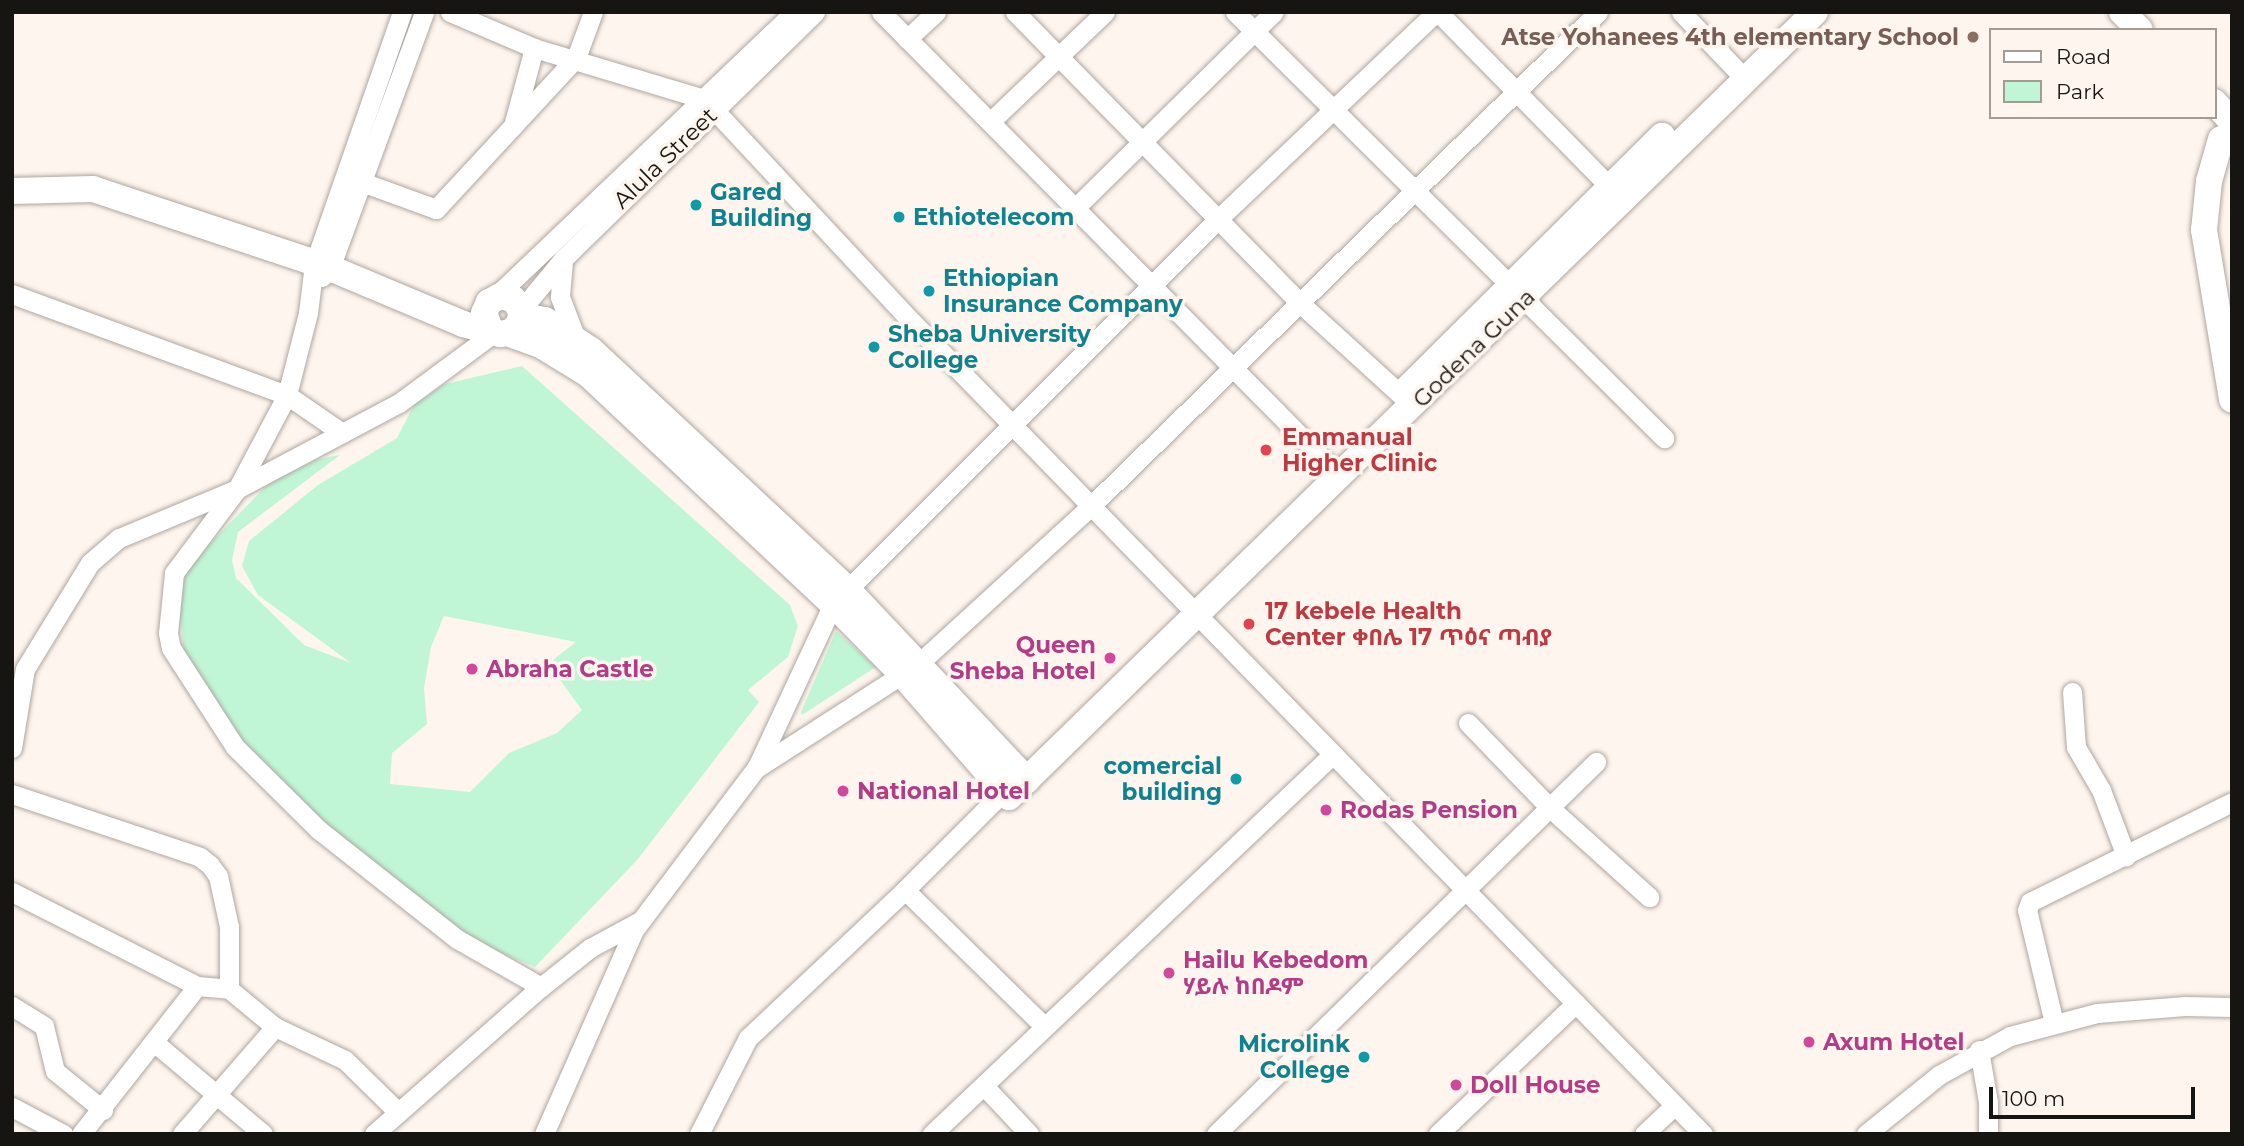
<!DOCTYPE html>
<meta charset="utf-8">
<style>
body{margin:0}
#map{position:relative;width:2244px;height:1146px;overflow:hidden;background:#fef5ee;font-family:Montserrat,"Noto Sans Ethiopic",sans-serif}
div>[style]{position:absolute}
.green>*{inset:0;background:#c0f6d6}
.roads{filter:drop-shadow(0 0 2px #aea6a0) drop-shadow(0 0 2px #aea6a0)}
.minor>*{height:19px;margin:-9.5px;padding:0 9.5px;transform-origin:9.5px;border-radius:9.5px;background:#fff}
.major>*{height:26px;margin:-13px;padding:0 13px;transform-origin:13px;border-radius:13px;background:#fff}
.dots>*{width:19px;height:19px;translate:-50% -50%;box-sizing:border-box;border:4px solid #fef5ee;border-radius:50%}
span{translate:-50% -50%;white-space:nowrap;text-align:center;line-height:1.15;-webkit-text-stroke:7px #fef5ee;paint-order:stroke}
.education-label{font-size:23px;color:#785e54;font-weight:700}
.right{translate:-100% -50%;text-align:right}
.street-label{font-size:23px;color:#171512}
.culture-label{font-size:23px;color:#0d838f;font-weight:700}
.left{translate:0 -50%;text-align:left}
.health-label{font-size:23px;color:#be3a42;font-weight:700}
.hotel-label{font-size:23px;color:#b23c85;font-weight:700}
.frame{position:absolute;inset:0;border:14px solid #171512;pointer-events:none}
.legend{position:absolute;left:1989px;top:28px;width:228px;height:91px;box-sizing:border-box;background:#fef5ee;border:2px solid #a29b96;margin:0;padding:9px 12px;list-style:none;font-size:21px;color:#171512}
.legend li{display:flex;align-items:center;gap:14px;height:35px}
.legend b{width:35px;border:2px solid #a29b96}
.scale{position:absolute;left:1989px;top:1087px;width:206px;height:32px;box-sizing:border-box;border:4px solid #171512;border-top:0;padding-left:9px;font-size:21px;line-height:24px;white-space:nowrap;color:#171512;-webkit-text-stroke:5px #fef5ee;paint-order:stroke}
</style>
<div id="map">
<div class="green">
<div style="clip-path:polygon(evenodd,522px 366px,790px 605px,798px 626px,788px 657px,748px 690px,759px 702px,638px 859px,535px 967px,484px 946px,429px 908px,314px 815px,228px 726px,184px 652px,177px 591px,196px 558px,269px 483px,318px 459px,340px 455px,238px 532px,232px 560px,236px 578px,304px 645px,351px 663px,258px 595px,242px 566px,249px 541px,318px 485px,397px 438px,414px 405px,445px 384px,522px 366px,444px 616px,576px 642px,553px 660px,560px 680px,582px 710px,557px 733px,509px 753px,470px 792px,390px 784px,392px 753px,427px 724px,424px 688px,431px 647px,444px 616px)"></div>
<div style="clip-path:polygon(836px 631px,876px 667px,802px 715px,801px 712px)"></div>
</div>
<div class="roads">
<div class="minor">
<div style="left:402px;top:12px;width:267px;rotate:109.2deg"></div>
<div style="left:314px;top:264px;width:49px;rotate:97deg"></div>
<div style="left:308px;top:313px;width:85px;rotate:104.4deg"></div>
<div style="left:287px;top:395px;width:106px;rotate:118deg"></div>
<div style="left:237px;top:489px;width:105px;rotate:126.9deg"></div>
<div style="left:174px;top:573px;width:60px;rotate:95.7deg"></div>
<div style="left:168px;top:633px;width:15px;rotate:79deg"></div>
<div style="left:171px;top:648px;width:118px;rotate:57.1deg"></div>
<div style="left:235px;top:747px;width:118px;rotate:44.7deg"></div>
<div style="left:319px;top:830px;width:176px;rotate:38.3deg"></div>
<div style="left:457px;top:939px;width:97px;rotate:29.7deg"></div>
<div style="left:450px;top:12px;width:91px;rotate:23.2deg"></div>
<div style="left:534px;top:48px;width:177px;rotate:16.7deg"></div>
<div style="left:704px;top:99px;width:305px;rotate:47deg"></div>
<div style="left:912px;top:322px;width:1134px;rotate:45.75deg"></div>
<div style="left:881px;top:12px;width:651px;rotate:45.31deg"></div>
<div style="left:1015px;top:12px;width:409px;rotate:45.6deg"></div>
<div style="left:1301px;top:304px;width:150px;rotate:42.3deg"></div>
<div style="left:1235px;top:12px;width:605px;rotate:44.8deg"></div>
<div style="left:1438px;top:12px;width:258px;rotate:45.5deg"></div>
<div style="left:1681px;top:12px;width:93px;rotate:46.3deg"></div>
<div style="left:907px;top:39px;width:40px;rotate:-43deg"></div>
<div style="left:990px;top:122px;width:159px;rotate:-43.7deg"></div>
<div style="left:513px;top:126px;width:81px;rotate:-74.9deg"></div>
<div style="left:359px;top:181px;width:82px;rotate:20deg"></div>
<div style="left:436px;top:209px;width:206px;rotate:-47.2deg"></div>
<div style="left:576px;top:58px;width:49px;rotate:-69.7deg"></div>
<div style="left:1075px;top:208px;width:279px;rotate:-44.6deg"></div>
<div style="left:563px;top:261px;width:36px;rotate:95deg"></div>
<div style="left:560px;top:297px;width:42px;rotate:69deg"></div>
<div style="left:322px;top:277px;width:12px;rotate:-48deg"></div>
<div style="left:330px;top:268px;width:273px;rotate:-69.8deg"></div>
<div style="left:12px;top:294px;width:293px;rotate:20.2deg"></div>
<div style="left:287px;top:395px;width:67px;rotate:34.6deg"></div>
<div style="left:494px;top:298px;width:414px;rotate:-43.6deg"></div>
<div style="left:521px;top:310px;width:66px;rotate:-50.5deg"></div>
<div style="left:563px;top:259px;width:353px;rotate:-44.4deg"></div>
<div style="left:2072px;top:692px;width:55px;rotate:85.8deg"></div>
<div style="left:2076px;top:747px;width:50px;rotate:59.8deg"></div>
<div style="left:2101px;top:790px;width:71px;rotate:69.3deg"></div>
<div style="left:1468px;top:723px;width:117px;rotate:46deg"></div>
<div style="left:1549px;top:807px;width:135px;rotate:42deg"></div>
<div style="left:12px;top:748px;width:80px;rotate:-80.7deg"></div>
<div style="left:25px;top:669px;width:124px;rotate:-58.5deg"></div>
<div style="left:90px;top:563px;width:38px;rotate:-41deg"></div>
<div style="left:119px;top:538px;width:128px;rotate:-22.6deg"></div>
<div style="left:237px;top:489px;width:183px;rotate:-28deg"></div>
<div style="left:399px;top:403px;width:119px;rotate:-36.5deg"></div>
<div style="left:758px;top:767px;width:190px;rotate:-32.8deg"></div>
<div style="left:918px;top:664px;width:234px;rotate:-42.4deg"></div>
<div style="left:1091px;top:506px;width:708px;rotate:-44.26deg"></div>
<div style="left:12px;top:794px;width:198px;rotate:18.5deg"></div>
<div style="left:200px;top:857px;width:13px;rotate:39deg"></div>
<div style="left:210px;top:865px;width:14px;rotate:54deg"></div>
<div style="left:218px;top:876px;width:52px;rotate:77.8deg"></div>
<div style="left:229px;top:927px;width:62px;rotate:90deg"></div>
<div style="left:229px;top:989px;width:60px;rotate:39.6deg"></div>
<div style="left:275px;top:1027px;width:77px;rotate:25.2deg"></div>
<div style="left:345px;top:1060px;width:74px;rotate:44.5deg"></div>
<div style="left:905px;top:890px;width:194px;rotate:44.4deg"></div>
<div style="left:12px;top:892px;width:208px;rotate:26.9deg"></div>
<div style="left:197px;top:986px;width:32px;rotate:5deg"></div>
<div style="left:12px;top:1006px;width:38px;rotate:32deg"></div>
<div style="left:44px;top:1026px;width:46px;rotate:76.3deg"></div>
<div style="left:55px;top:1071px;width:62px;rotate:39.1deg"></div>
<div style="left:2054px;top:1023px;width:116px;rotate:-103.4deg"></div>
<div style="left:2027px;top:910px;width:9px;rotate:-69deg"></div>
<div style="left:2030px;top:902px;width:225px;rotate:-26.3deg"></div>
<div style="left:155px;top:1043px;width:141px;rotate:40.1deg"></div>
<div style="left:1979px;top:1050px;width:53px;rotate:80.2deg"></div>
<div style="left:1988px;top:1102px;width:32px;rotate:90deg"></div>
<div style="left:984px;top:1086px;width:66px;rotate:46.8deg"></div>
<div style="left:12px;top:1107px;width:58px;rotate:27.9deg"></div>
<div style="left:81px;top:1134px;width:188px;rotate:-51.9deg"></div>
<div style="left:182px;top:1134px;width:142px;rotate:-49deg"></div>
<div style="left:374px;top:1134px;width:222px;rotate:-41.4deg"></div>
<div style="left:541px;top:987px;width:63px;rotate:-38.5deg"></div>
<div style="left:590px;top:948px;width:57px;rotate:-28.4deg"></div>
<div style="left:544px;top:1134px;width:223px;rotate:-66.2deg"></div>
<div style="left:634px;top:930px;width:204px;rotate:-53deg"></div>
<div style="left:757px;top:767px;width:180px;rotate:-65deg"></div>
<div style="left:833px;top:604px;width:546px;rotate:-45deg"></div>
<div style="left:1219px;top:218px;width:299px;rotate:-43.5deg"></div>
<div style="left:699px;top:1134px;width:108px;rotate:-63deg"></div>
<div style="left:748px;top:1038px;width:216px;rotate:-43.3deg"></div>
<div style="left:905px;top:890px;width:126px;rotate:-45deg"></div>
<div style="left:994px;top:801px;width:15px;rotate:-62deg"></div>
<div style="left:932px;top:1134px;width:552px;rotate:-43.46deg"></div>
<div style="left:1216px;top:1134px;width:532px;rotate:-44.39deg"></div>
<div style="left:1438px;top:1134px;width:190px;rotate:-43.5deg"></div>
<div style="left:1644px;top:1134px;width:42px;rotate:-43.1deg"></div>
<div style="left:1866px;top:1134px;width:94px;rotate:-38.9deg"></div>
<div style="left:1939px;top:1075px;width:81px;rotate:-28.8deg"></div>
<div style="left:2010px;top:1036px;width:90px;rotate:-14.8deg"></div>
<div style="left:2097px;top:1013px;width:88px;rotate:-4.5deg"></div>
<div style="left:2185px;top:1006px;width:47px;rotate:1.2deg"></div>
</div>
<div class="major">
<div style="left:2122px;top:12px;width:25px;rotate:45deg"></div>
<div style="left:2214px;top:102px;width:27px;rotate:48deg"></div>
<div style="left:2221px;top:139px;width:44px;rotate:105.9deg"></div>
<div style="left:2209px;top:181px;width:49px;rotate:95.8deg"></div>
<div style="left:2204px;top:230px;width:172px;rotate:80.6deg"></div>
<div style="left:12px;top:191px;width:81px;rotate:-1.4deg"></div>
<div style="left:93px;top:189px;width:250px;rotate:18.4deg"></div>
<div style="left:330px;top:268px;width:144px;rotate:22.8deg"></div>
<div style="left:463px;top:324px;width:39px;rotate:15deg"></div>
<div style="left:501px;top:334px;width:12px;rotate:-14deg"></div>
<div style="left:513px;top:331px;width:11px;rotate:-52deg"></div>
<div style="left:520px;top:322px;width:12px;rotate:-85deg"></div>
<div style="left:521px;top:310px;width:14px;rotate:-126deg"></div>
<div style="left:513px;top:299px;width:13px;rotate:-167deg"></div>
<div style="left:500px;top:296px;width:13px;rotate:151deg"></div>
<div style="left:489px;top:302px;width:12px;rotate:114deg"></div>
<div style="left:484px;top:313px;width:17px;rotate:69deg"></div>
<div style="left:522px;top:316px;width:23px;rotate:10deg"></div>
<div style="left:545px;top:320px;width:55px;rotate:33.1deg"></div>
<div style="left:591px;top:350px;width:349px;rotate:43deg"></div>
<div style="left:846px;top:588px;width:264px;rotate:46.7deg"></div>
<div style="left:507px;top:333px;width:37px;rotate:20deg"></div>
<div style="left:542px;top:346px;width:54px;rotate:31.3deg"></div>
<div style="left:588px;top:374px;width:336px;rotate:43.2deg"></div>
<div style="left:833px;top:604px;width:98px;rotate:45.4deg"></div>
<div style="left:902px;top:674px;width:163px;rotate:49deg"></div>
<div style="left:1009px;top:797px;width:1125px;rotate:-44.24deg"></div>
<div style="left:1406px;top:390px;width:361px;rotate:-44.8deg"></div>
</div>
</div>
<div class="dots">
<div style="left:1973px;top:37px;background:#8d6e63"></div>
<div style="left:696px;top:205px;background:#0f9aa8"></div>
<div style="left:899px;top:217px;background:#0f9aa8"></div>
<div style="left:929px;top:291px;background:#0f9aa8"></div>
<div style="left:874px;top:347px;background:#0f9aa8"></div>
<div style="left:1266px;top:450px;background:#e0444e"></div>
<div style="left:1249px;top:624px;background:#e0444e"></div>
<div style="left:1110px;top:658px;background:#d1479c"></div>
<div style="left:472px;top:669px;background:#d1479c"></div>
<div style="left:1236px;top:779px;background:#0f9aa8"></div>
<div style="left:843px;top:791px;background:#d1479c"></div>
<div style="left:1326px;top:810px;background:#d1479c"></div>
<div style="left:1169px;top:973px;background:#d1479c"></div>
<div style="left:1809px;top:1042px;background:#d1479c"></div>
<div style="left:1364px;top:1057px;background:#0f9aa8"></div>
<div style="left:1456px;top:1085px;background:#d1479c"></div>
</div>
<div class="education-label">
<span class="right" style="left:1959px;top:37px">Atse Yohanees 4th elementary School</span>
</div>
<div class="street-label">
<span style="left:665px;top:158px;rotate:-44deg">Alula Street</span>
<span style="left:1474px;top:348px;rotate:-44deg">Godena Guna</span>
</div>
<div class="culture-label">
<span class="left" style="left:710px;top:205px">Gared<br>Building</span>
<span class="left" style="left:913px;top:217px">Ethiotelecom</span>
<span class="left" style="left:943px;top:291px">Ethiopian<br>Insurance Company</span>
<span class="left" style="left:888px;top:347px">Sheba University<br>College</span>
<span class="right" style="left:1222px;top:779px">comercial<br>building</span>
<span class="right" style="left:1350px;top:1057px">Microlink<br>College</span>
</div>
<div class="health-label">
<span class="left" style="left:1282px;top:450px">Emmanual<br>Higher Clinic</span>
<span class="left" style="left:1265px;top:624px">17 kebele Health<br>Center ቀበሌ 17 ጥዕና ጣብያ</span>
</div>
<div class="hotel-label">
<span class="right" style="left:1096px;top:658px">Queen<br>Sheba Hotel</span>
<span class="left" style="left:486px;top:669px">Abraha Castle</span>
<span class="left" style="left:857px;top:791px">National Hotel</span>
<span class="left" style="left:1340px;top:810px">Rodas Pension</span>
<span class="left" style="left:1183px;top:973px">Hailu Kebedom<br>ሃይሉ ከበዶም</span>
<span class="left" style="left:1823px;top:1042px">Axum Hotel</span>
<span class="left" style="left:1470px;top:1085px">Doll House</span>
</div>
<div class="frame"></div>
<ul class="legend">
<li><b style="height:9px;background:#fff"></b>Road</li>
<li><b style="height:19px;background:#c0f6d6"></b>Park</li>
</ul>
<div class="scale">100 m</div>
</div>
